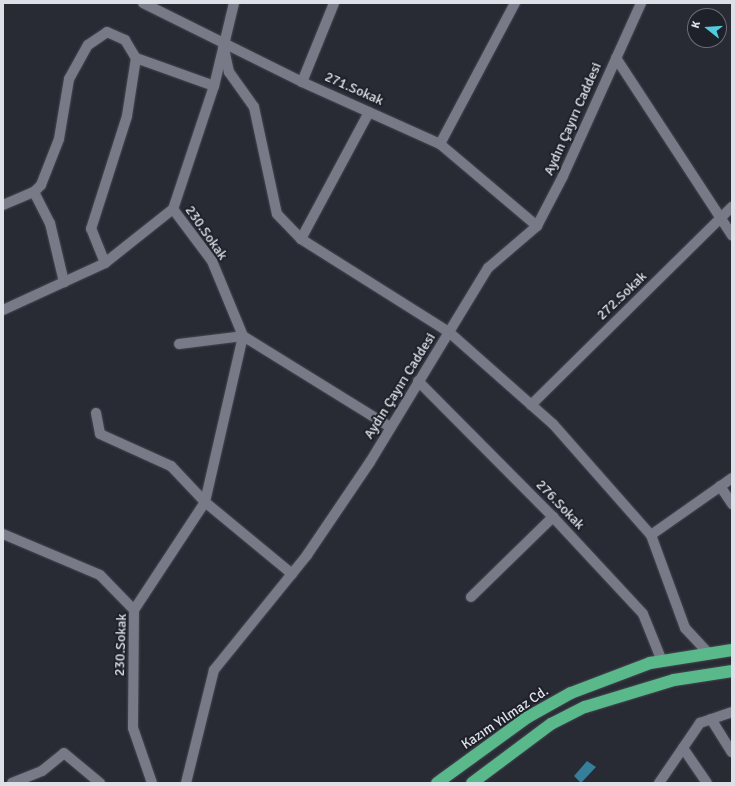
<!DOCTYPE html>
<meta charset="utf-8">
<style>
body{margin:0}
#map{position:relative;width:735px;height:786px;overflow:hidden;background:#282a34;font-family:Signika,sans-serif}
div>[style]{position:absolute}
.water>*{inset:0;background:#377e9a}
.roads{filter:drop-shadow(0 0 1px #464851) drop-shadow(0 0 1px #464851)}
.minor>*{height:10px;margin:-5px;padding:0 5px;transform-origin:5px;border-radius:5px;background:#787b87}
.highway>*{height:12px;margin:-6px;padding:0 6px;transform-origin:6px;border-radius:6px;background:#59b98a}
span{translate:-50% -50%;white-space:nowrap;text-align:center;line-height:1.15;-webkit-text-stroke:4px #1e202a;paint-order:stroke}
.street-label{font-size:14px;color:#dee0e7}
.frame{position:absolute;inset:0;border:4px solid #dee0e7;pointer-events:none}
.north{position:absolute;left:687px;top:8px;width:40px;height:40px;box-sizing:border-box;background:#1e202a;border:1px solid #6b6d76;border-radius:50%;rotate:287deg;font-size:11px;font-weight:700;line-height:16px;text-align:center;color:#dee0e7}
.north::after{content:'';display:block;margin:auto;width:14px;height:18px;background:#53cbdc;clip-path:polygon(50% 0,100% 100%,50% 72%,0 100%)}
</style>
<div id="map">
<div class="water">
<div style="clip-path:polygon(587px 761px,596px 767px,581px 783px,574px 776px)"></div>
</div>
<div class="roads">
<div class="minor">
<div style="left:143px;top:3px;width:178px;rotate:26.4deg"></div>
<div style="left:302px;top:82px;width:151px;rotate:24.2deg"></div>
<div style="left:440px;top:144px;width:127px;rotate:40.2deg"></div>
<div style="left:234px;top:3px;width:85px;rotate:103.5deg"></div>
<div style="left:214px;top:86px;width:130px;rotate:108.4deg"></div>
<div style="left:173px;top:209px;width:65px;rotate:53.1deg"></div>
<div style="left:212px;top:261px;width:81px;rotate:67.5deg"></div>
<div style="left:243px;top:336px;width:170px;rotate:102.9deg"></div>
<div style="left:205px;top:502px;width:113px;rotate:39.6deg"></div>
<div style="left:223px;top:44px;width:29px;rotate:78deg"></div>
<div style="left:229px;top:72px;width:43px;rotate:54.5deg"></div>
<div style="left:254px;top:107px;width:109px;rotate:77.9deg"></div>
<div style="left:277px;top:214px;width:35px;rotate:46deg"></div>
<div style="left:301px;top:239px;width:176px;rotate:32.2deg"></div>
<div style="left:450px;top:333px;width:137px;rotate:41.5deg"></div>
<div style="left:553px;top:424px;width:148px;rotate:48.6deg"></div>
<div style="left:651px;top:535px;width:99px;rotate:69.9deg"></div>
<div style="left:685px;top:628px;width:34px;rotate:47deg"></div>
<div style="left:616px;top:58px;width:212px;rotate:56.8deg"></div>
<div style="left:302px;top:82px;width:85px;rotate:-67.9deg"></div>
<div style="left:440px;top:144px;width:160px;rotate:-62deg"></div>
<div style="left:34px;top:192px;width:35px;rotate:63deg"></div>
<div style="left:50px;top:223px;width:61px;rotate:76.7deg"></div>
<div style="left:3px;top:205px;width:34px;rotate:-23deg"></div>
<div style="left:34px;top:192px;width:10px;rotate:-45deg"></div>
<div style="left:41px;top:185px;width:49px;rotate:-68.6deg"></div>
<div style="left:59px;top:139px;width:61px;rotate:-80.5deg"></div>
<div style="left:69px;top:79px;width:39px;rotate:-61deg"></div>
<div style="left:88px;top:45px;width:23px;rotate:-34deg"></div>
<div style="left:107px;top:32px;width:20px;rotate:24deg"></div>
<div style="left:125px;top:40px;width:21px;rotate:59deg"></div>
<div style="left:136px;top:58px;width:83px;rotate:19.7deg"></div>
<div style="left:301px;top:239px;width:144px;rotate:-61.8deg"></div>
<div style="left:105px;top:263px;width:37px;rotate:-112deg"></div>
<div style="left:91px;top:229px;width:119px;rotate:-72.3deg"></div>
<div style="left:127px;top:116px;width:59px;rotate:-81.2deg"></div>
<div style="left:3px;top:310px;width:112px;rotate:-24.7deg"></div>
<div style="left:105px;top:263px;width:87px;rotate:-38.5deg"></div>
<div style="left:179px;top:344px;width:64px;rotate:-7.1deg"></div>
<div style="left:243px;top:336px;width:172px;rotate:31.7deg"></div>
<div style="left:418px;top:381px;width:192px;rotate:45.2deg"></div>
<div style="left:553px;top:517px;width:132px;rotate:47.1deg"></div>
<div style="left:643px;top:614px;width:51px;rotate:68deg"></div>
<div style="left:531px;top:405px;width:282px;rotate:-44.6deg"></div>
<div style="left:96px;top:413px;width:21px;rotate:79deg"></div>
<div style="left:100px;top:434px;width:78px;rotate:24.3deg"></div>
<div style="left:171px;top:466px;width:50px;rotate:46.6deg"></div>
<div style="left:205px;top:502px;width:129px;rotate:123.3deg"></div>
<div style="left:134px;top:610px;width:118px;rotate:90.5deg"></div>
<div style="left:133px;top:728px;width:58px;rotate:70.9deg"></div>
<div style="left:720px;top:486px;width:22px;rotate:56deg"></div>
<div style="left:3px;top:534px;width:105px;rotate:22.9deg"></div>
<div style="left:100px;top:575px;width:49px;rotate:45.8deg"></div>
<div style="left:651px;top:535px;width:99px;rotate:-35.1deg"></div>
<div style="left:471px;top:597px;width:115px;rotate:-44.3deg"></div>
<div style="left:711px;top:719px;width:39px;rotate:58deg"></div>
<div style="left:683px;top:748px;width:42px;rotate:55.6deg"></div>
<div style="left:12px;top:783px;width:32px;rotate:-22deg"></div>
<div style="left:42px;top:771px;width:28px;rotate:-39deg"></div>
<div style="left:64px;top:753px;width:47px;rotate:39.8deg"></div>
<div style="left:186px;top:783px;width:116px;rotate:-76.1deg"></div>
<div style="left:214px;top:670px;width:148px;rotate:-51deg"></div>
<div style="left:307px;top:555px;width:112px;rotate:-55.9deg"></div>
<div style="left:370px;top:462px;width:227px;rotate:-58.7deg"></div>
<div style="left:488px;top:268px;width:65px;rotate:-40.6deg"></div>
<div style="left:537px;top:226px;width:56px;rotate:-62.5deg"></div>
<div style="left:563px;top:176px;width:190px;rotate:-65.7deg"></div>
<div style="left:659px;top:783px;width:73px;rotate:-55.7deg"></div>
<div style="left:700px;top:723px;width:34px;rotate:-19deg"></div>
</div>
<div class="highway">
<div style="left:437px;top:783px;width:112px;rotate:-36deg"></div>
<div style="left:528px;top:717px;width:49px;rotate:-29.2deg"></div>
<div style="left:571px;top:693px;width:85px;rotate:-20.8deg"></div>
<div style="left:650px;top:663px;width:83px;rotate:-9deg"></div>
<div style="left:472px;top:783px;width:99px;rotate:-36.8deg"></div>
<div style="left:551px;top:724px;width:38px;rotate:-27deg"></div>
<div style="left:585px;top:707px;width:93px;rotate:-16.9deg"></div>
<div style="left:674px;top:680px;width:59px;rotate:-8.8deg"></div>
</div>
</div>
<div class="street-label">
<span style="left:354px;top:89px;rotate:24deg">271.Sokak</span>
<span style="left:573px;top:119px;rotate:-66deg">Aydın Çayırı Caddesi</span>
<span style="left:206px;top:233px;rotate:55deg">230.Sokak</span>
<span style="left:622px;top:296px;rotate:-44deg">272.Sokak</span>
<span style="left:400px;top:386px;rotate:-58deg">Aydın Çayırı Caddesi</span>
<span style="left:560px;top:505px;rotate:46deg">276.Sokak</span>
<span style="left:121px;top:645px;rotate:-88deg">230.Sokak</span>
<span style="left:505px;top:718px;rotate:-34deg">Kazım Yılmaz Cd.</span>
</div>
<div class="frame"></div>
<div class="north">K</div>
</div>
